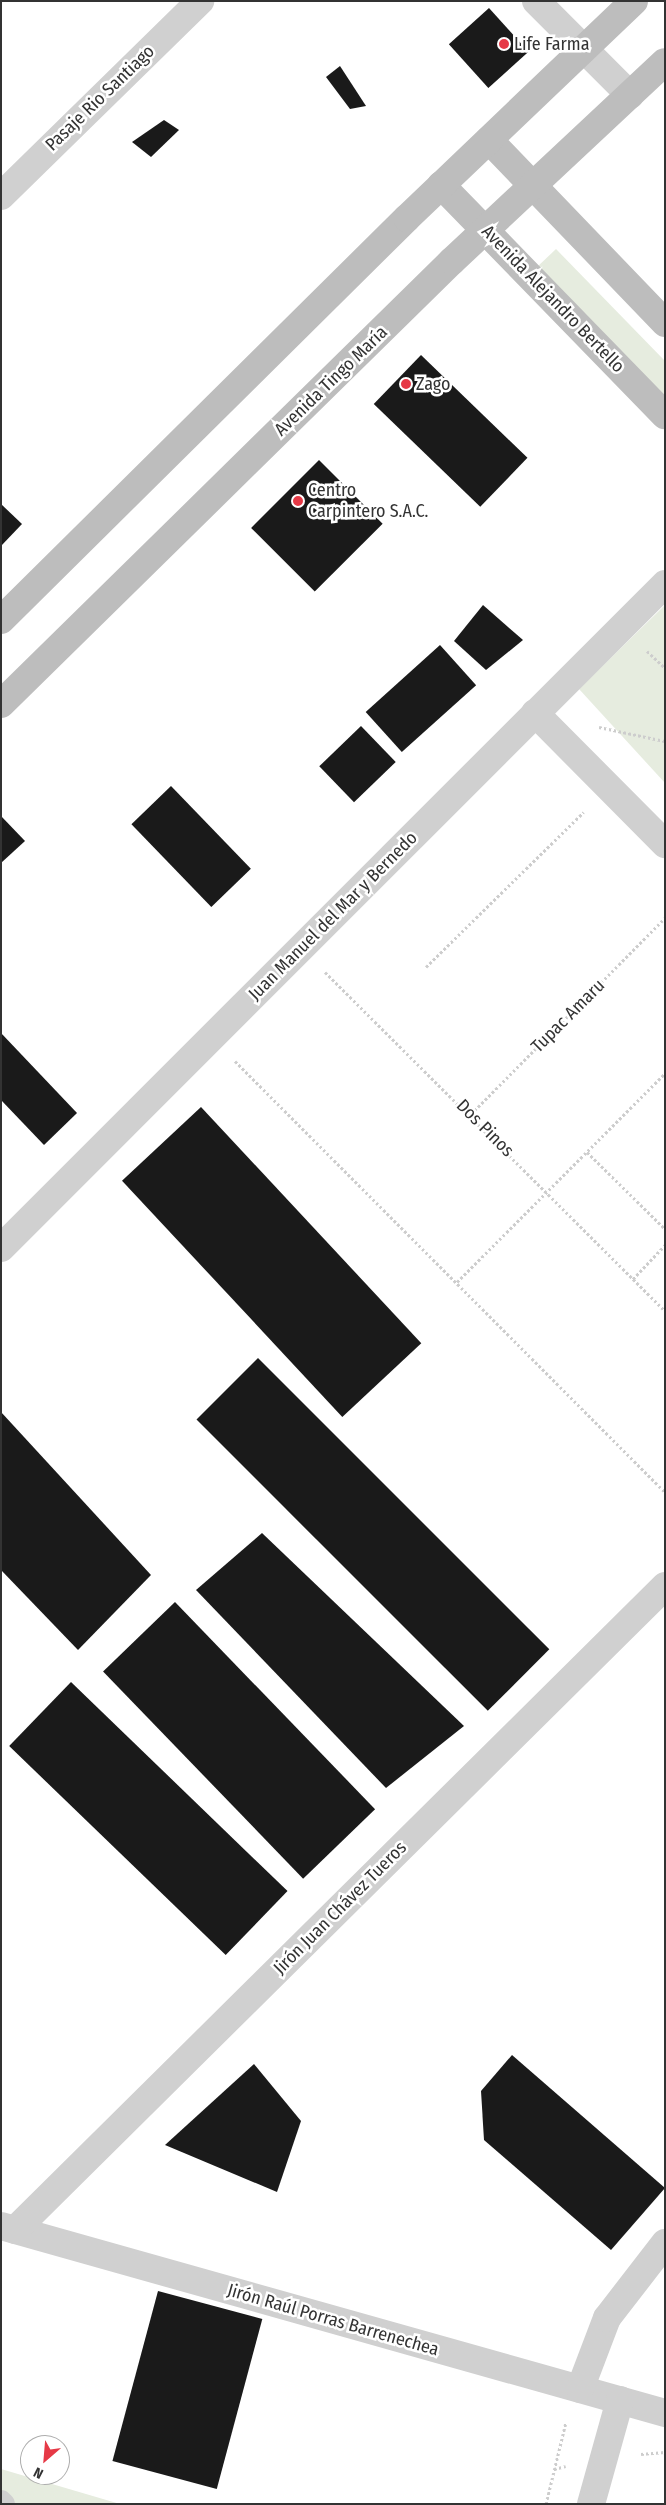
<!DOCTYPE html>
<meta charset="utf-8">
<style>
body{margin:0}
#map{position:relative;width:666px;height:2505px;overflow:hidden;background:#fff;font-family:"Fira Sans Condensed",sans-serif}
div>[style]{position:absolute}
.green>*{inset:0;background:#e6ecdf}
.building>*{inset:0;background:#1a1a1a;transform-origin:0 0}
.path>*{height:3px;margin-top:-1.5px;transform-origin:0;background:repeating-linear-gradient(90deg,#cdcdcd 0 2.5px,transparent 0 5px)}
.service>*{height:22px;margin:-11px;padding:0 11px;transform-origin:11px;border-radius:11px;background:#d0d0d0}
.minor>*{height:28px;margin:-14px;padding:0 14px;transform-origin:14px;border-radius:14px;background:#d0d0d0}
.secondary>*{height:28px;margin:-14px;padding:0 14px;transform-origin:14px;border-radius:14px;background:#bdbdbd}
.dots>*{width:14px;height:14px;translate:-50% -50%;box-sizing:border-box;border:2px solid #fff;border-radius:50%}
span{translate:-50% -50%;white-space:nowrap;text-align:center;line-height:1.15;-webkit-text-stroke:5px #fff;paint-order:stroke}
.poi-label{font-size:18px;color:#333}
.left{translate:0 -50%;text-align:left}
.street-label{font-size:18px;color:#333}
.frame{position:absolute;inset:0;border:2px solid #333;pointer-events:none}
.north{position:absolute;left:20px;top:2435px;width:50px;height:50px;box-sizing:border-box;background:#fff;border:1px solid #adadad;border-radius:50%;rotate:207deg;font-size:14px;font-weight:700;line-height:20px;text-align:center;color:#333}
.north::after{content:'';display:block;margin:auto;width:18px;height:22px;background:#e63946;clip-path:polygon(50% 0,100% 100%,50% 72%,0 100%)}
</style>
<div id="map">
<div class="green">
<div style="clip-path:polygon(556px 249px,665px 361px,665px 402px,536px 268px)"></div>
<div style="clip-path:polygon(665px 605px,665px 783px,579px 689px)"></div>
<div style="clip-path:polygon(1px 2469px,120px 2504px,1px 2504px)"></div>
</div>
<div class="building">
<div style="left:489px;top:8px;width:59px;height:54px;rotate:48deg"></div>
<div style="clip-path:polygon(340px 66px,366px 106px,350px 109px,326px 77px)"></div>
<div style="clip-path:polygon(164px 120px,179px 130px,151px 157px,132px 142px)"></div>
<div style="left:421px;top:355px;width:148px;height:68px;rotate:44deg"></div>
<div style="left:319px;top:460px;width:90px;height:96px;rotate:45deg"></div>
<div style="clip-path:polygon(1px 504px,22px 524px,1px 546px)"></div>
<div style="clip-path:polygon(483px 605px,523px 640px,486px 670px,454px 641px)"></div>
<div style="left:440px;top:645px;width:54px;height:100px;rotate:48deg"></div>
<div style="left:361px;top:726px;width:50px;height:58px;rotate:46deg"></div>
<div style="left:171px;top:786px;width:115px;height:55px;rotate:46deg"></div>
<div style="clip-path:polygon(1px 816px,25px 841px,1px 863px)"></div>
<div style="clip-path:polygon(1px 1033px,77px 1113px,44px 1145px,1px 1100px)"></div>
<div style="left:201px;top:1107px;width:323px;height:108px;rotate:47deg"></div>
<div style="left:258px;top:1358px;width:412px;height:87px;rotate:45deg"></div>
<div style="clip-path:polygon(1px 1412px,151px 1575px,78px 1650px,1px 1570px)"></div>
<div style="clip-path:polygon(262px 1533px,464px 1726px,386px 1788px,196px 1590px)"></div>
<div style="left:175px;top:1602px;width:288px;height:100px;rotate:46deg"></div>
<div style="left:71px;top:1682px;width:301px;height:89px;rotate:44deg"></div>
<div style="clip-path:polygon(512px 2055px,665px 2188px,611px 2250px,484px 2140px,481px 2091px)"></div>
<div style="clip-path:polygon(254px 2064px,301px 2121px,277px 2192px,165px 2145px)"></div>
<div style="left:158px;top:2291px;width:108px;height:176px;rotate:15deg"></div>
</div>
<div class="path">
<div style="left:647px;top:651px;width:25px;rotate:43deg"></div>
<div style="left:599px;top:727px;width:67px;rotate:12deg"></div>
<div style="left:426px;top:967px;width:221px;rotate:-44.5deg"></div>
<div style="left:325px;top:972px;width:480px;rotate:44.9deg"></div>
<div style="left:235px;top:1061px;width:609px;rotate:45.07deg"></div>
<div style="left:471px;top:1114px;width:276px;rotate:-45.3deg"></div>
<div style="left:587px;top:1152px;width:110px;rotate:44.6deg"></div>
<div style="left:633px;top:1279px;width:47px;rotate:-46.7deg"></div>
<div style="left:457px;top:1282px;width:295px;rotate:-45.1deg"></div>
<div style="left:641px;top:2454px;width:24px;rotate:-5deg"></div>
<div style="left:554px;top:2469px;width:12px;rotate:-14deg"></div>
<div style="left:546px;top:2504px;width:84px;rotate:-76.3deg"></div>
</div>
<div class="service">
<div style="left:1px;top:2501px;width:4px;rotate:45deg"></div>
</div>
<div class="minor">
<div style="left:536px;top:1px;width:133px;rotate:45deg"></div>
<div style="left:1px;top:196px;width:279px;rotate:-44.4deg"></div>
<div style="left:535px;top:713px;width:185px;rotate:45.2deg"></div>
<div style="left:1px;top:1248px;width:939px;rotate:-45deg"></div>
<div style="left:1px;top:2226px;width:690px;rotate:15.73deg"></div>
<div style="left:15px;top:2230px;width:915px;rotate:-44.73deg"></div>
<div style="left:580px;top:2389px;width:76px;rotate:-69.2deg"></div>
<div style="left:607px;top:2318px;width:95px;rotate:-52.3deg"></div>
<div style="left:591px;top:2504px;width:108px;rotate:-74.4deg"></div>
</div>
<div class="secondary">
<div style="left:489px;top:140px;width:254px;rotate:46.1deg"></div>
<div style="left:441px;top:185px;width:321px;rotate:45.8deg"></div>
<div style="left:1px;top:620px;width:571px;rotate:-44.72deg"></div>
<div style="left:407px;top:218px;width:314px;rotate:-43.7deg"></div>
<div style="left:1px;top:704px;width:632px;rotate:-44.49deg"></div>
<div style="left:452px;top:261px;width:291px;rotate:-43.1deg"></div>
</div>
<div class="dots">
<div style="left:504px;top:44px;background:#e63946"></div>
<div style="left:406px;top:384px;background:#e63946"></div>
<div style="left:298px;top:501px;background:#e63946"></div>
</div>
<div class="poi-label">
<span class="left" style="left:514px;top:44px">Life Farma</span>
<span class="left" style="left:416px;top:384px">Zago</span>
<span class="left" style="left:308px;top:501px">Centro<br>Carpintero S.A.C.</span>
</div>
<div class="street-label">
<span style="left:100px;top:98px;rotate:-44deg">Pasaje Rio Santiago</span>
<span style="left:553px;top:299px;rotate:46deg">Avenida Alejandro Bertello</span>
<span style="left:331px;top:381px;rotate:-44deg">Avenida Tingo María</span>
<span style="left:333px;top:916px;rotate:-45deg">Juan Manuel del Mar y Bernedo</span>
<span style="left:568px;top:1016px;rotate:-45deg">Tupac Amaru</span>
<span style="left:485px;top:1128px;rotate:45deg">Dos Pinos</span>
<span style="left:340px;top:1908px;rotate:-45deg">Jirón Juan Chávez Tueros</span>
<span style="left:333px;top:2320px;rotate:16deg">Jirón Raúl Porras Barrenechea</span>
</div>
<div class="frame"></div>
<div class="north">N</div>
</div>
